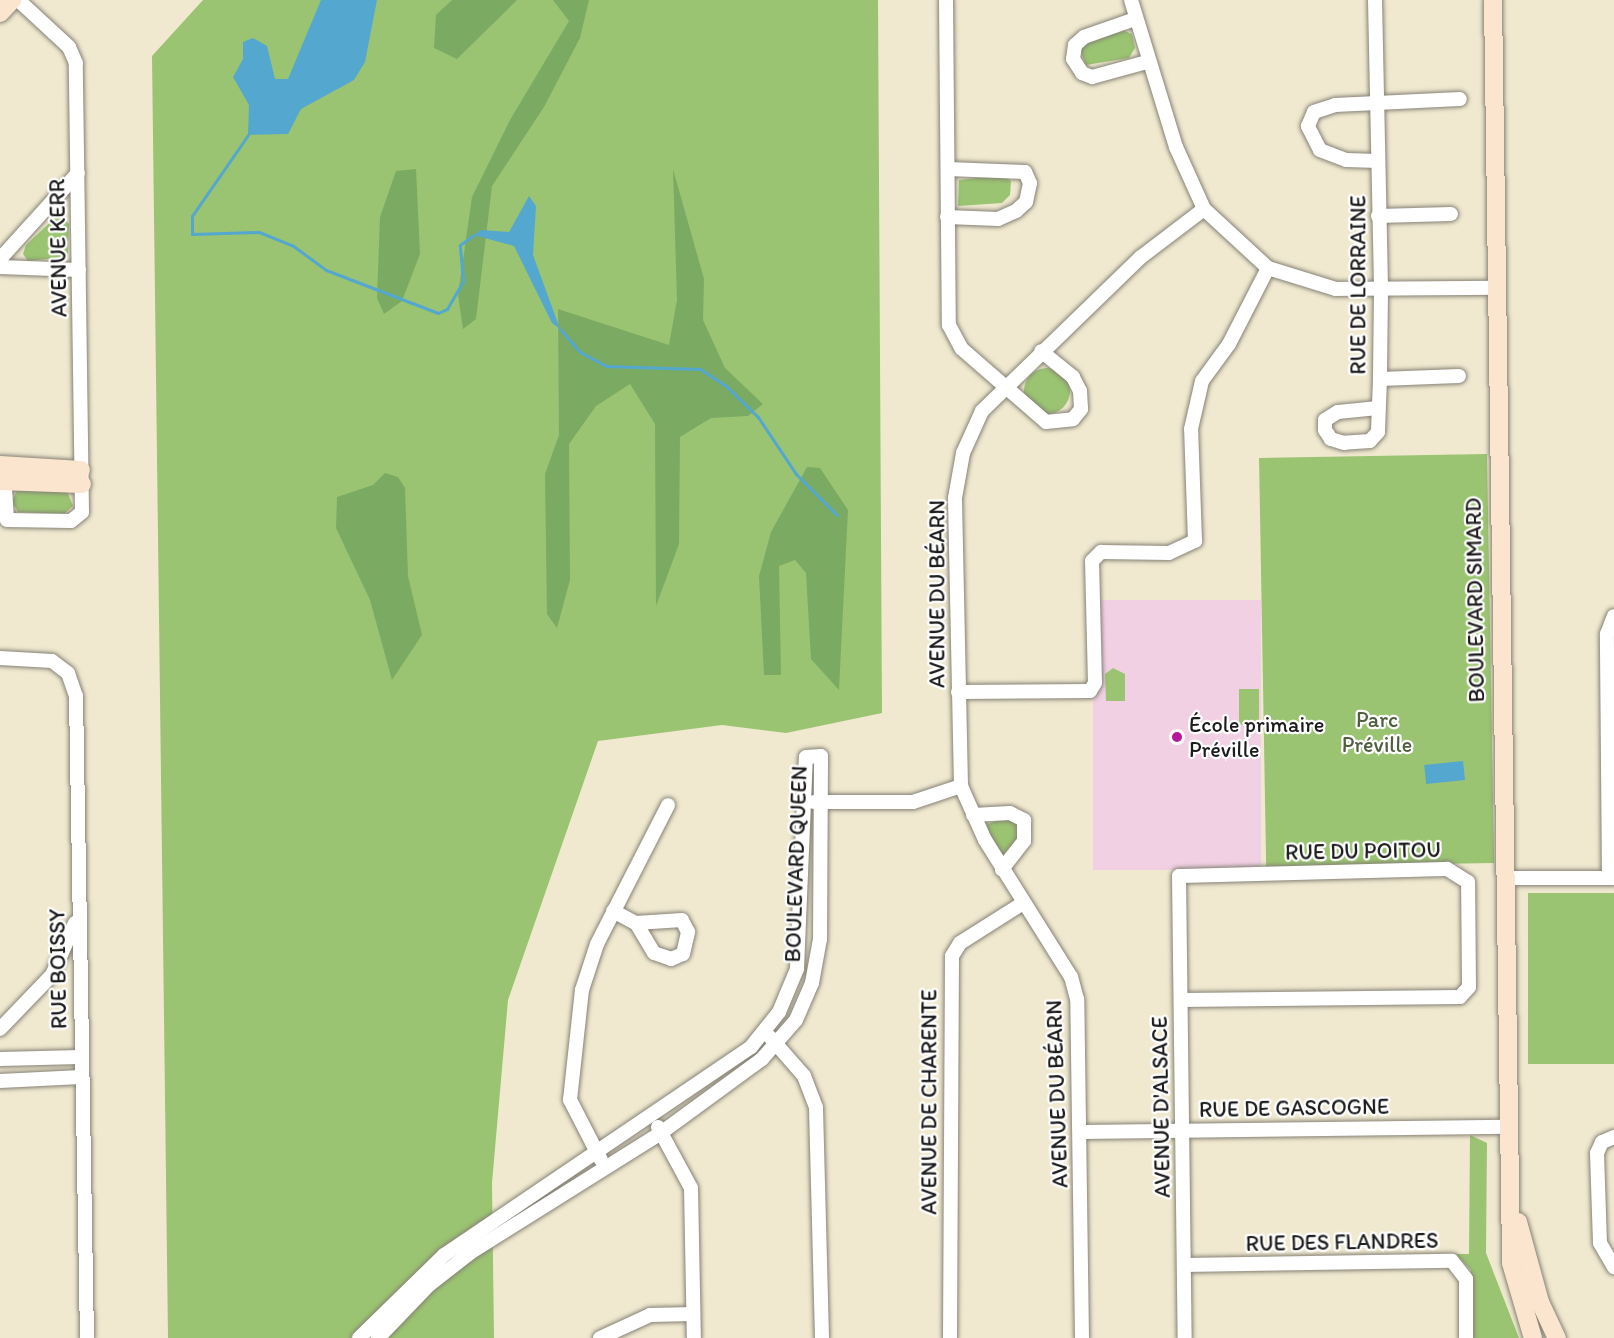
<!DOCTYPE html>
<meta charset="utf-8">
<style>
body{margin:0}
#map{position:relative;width:1614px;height:1338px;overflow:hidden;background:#f0e9d0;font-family:Itim,sans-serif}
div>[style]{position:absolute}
.built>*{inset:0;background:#f1d0e3;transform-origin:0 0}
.green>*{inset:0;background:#9ac471;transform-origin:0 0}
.round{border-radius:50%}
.forest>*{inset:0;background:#7baa63}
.water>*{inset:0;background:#54a7cf;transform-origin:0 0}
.stream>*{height:3px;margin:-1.5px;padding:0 1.5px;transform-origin:1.5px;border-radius:1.5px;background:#54a7cf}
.roads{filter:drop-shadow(0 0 2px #868276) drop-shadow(0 0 2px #868276)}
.street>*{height:14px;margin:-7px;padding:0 7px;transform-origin:7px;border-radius:7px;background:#fff}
.secondary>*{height:18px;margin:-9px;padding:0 9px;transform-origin:9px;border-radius:9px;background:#fbe5cf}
.dots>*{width:16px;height:16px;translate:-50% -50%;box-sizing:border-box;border:3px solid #fff;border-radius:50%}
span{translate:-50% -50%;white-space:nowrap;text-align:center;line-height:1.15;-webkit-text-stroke:4.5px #fff;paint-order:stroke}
.street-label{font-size:22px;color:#1c1c1c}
.park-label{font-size:22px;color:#4e5f3e}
.poi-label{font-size:22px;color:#1c1c1c}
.left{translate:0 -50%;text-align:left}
</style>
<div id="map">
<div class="built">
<div style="left:1261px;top:600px;width:270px;height:168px;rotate:90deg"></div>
</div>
<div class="green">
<div style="clip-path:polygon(203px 0,878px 0,882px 713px,786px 733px,722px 725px,598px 741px,508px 1000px,492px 1183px,494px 1338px,168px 1338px,152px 56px)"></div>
<div style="clip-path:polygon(1123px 30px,1132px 34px,1135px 48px,1129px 58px,1086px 65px,1080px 50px,1086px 42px)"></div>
<div style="clip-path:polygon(1002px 175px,1011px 181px,1010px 195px,1002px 203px,958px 206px,959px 180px)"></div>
<div style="clip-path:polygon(59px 214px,69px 224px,68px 257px,28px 261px,23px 254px,26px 245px)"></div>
<div class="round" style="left:1024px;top:368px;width:46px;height:46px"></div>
<div style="left:1487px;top:454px;width:409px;height:228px;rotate:89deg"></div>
<div style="clip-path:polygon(17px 490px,67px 491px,73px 506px,64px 514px,18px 512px,12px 502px)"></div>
<div style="clip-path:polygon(1113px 668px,1125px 674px,1125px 701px,1106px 701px,1105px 674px)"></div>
<div style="left:1239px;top:689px;width:20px;height:36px"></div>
<div style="clip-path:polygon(1007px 816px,1019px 822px,1020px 838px,1002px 855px,984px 826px)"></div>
<div style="left:1614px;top:893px;width:171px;height:86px;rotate:90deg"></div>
<div style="clip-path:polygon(1470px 1135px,1487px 1143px,1486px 1253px,1519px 1338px,1473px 1338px,1471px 1270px,1455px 1254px,1469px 1254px)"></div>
</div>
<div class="forest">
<div style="clip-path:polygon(452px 0,517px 0,457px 59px,434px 48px,436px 15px)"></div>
<div style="clip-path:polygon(553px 0,589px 0,580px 38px,544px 107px,492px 186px,476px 319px,463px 329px,458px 295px,472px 197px,510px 120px,569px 21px)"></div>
<div style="clip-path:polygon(416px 169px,420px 254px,402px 301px,384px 314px,377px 298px,380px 217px,396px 171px)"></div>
<div style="clip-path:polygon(673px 169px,704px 279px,703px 320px,725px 368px,763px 404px,748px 416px,711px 418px,680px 437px,679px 544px,656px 606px,655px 424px,630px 384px,596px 406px,569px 444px,570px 580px,557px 628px,547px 614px,545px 474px,559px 435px,558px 309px,669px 345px,677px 300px)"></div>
<div style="clip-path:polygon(807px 467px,820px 468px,848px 510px,839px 690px,811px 659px,806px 573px,795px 560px,779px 566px,781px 675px,764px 675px,759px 576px,771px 532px)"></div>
<div style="clip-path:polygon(385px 473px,398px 477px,405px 488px,408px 576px,422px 635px,392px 680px,370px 600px,336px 528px,337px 497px,373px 485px)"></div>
</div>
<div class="water">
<div style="clip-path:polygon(321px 0,377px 0,365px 62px,354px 80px,301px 109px,288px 134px,248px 135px,249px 105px,233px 77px,243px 59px,243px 42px,253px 38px,267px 46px,275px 79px,288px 79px)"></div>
<div style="clip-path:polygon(529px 196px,536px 206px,533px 255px,560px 329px,552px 323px,514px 246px,474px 235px,481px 230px,509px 232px)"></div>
<div style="left:1463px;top:761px;width:19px;height:39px;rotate:84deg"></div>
</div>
<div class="stream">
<div style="left:248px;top:135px;width:98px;rotate:124.7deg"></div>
<div style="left:192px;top:216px;width:18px;rotate:90deg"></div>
<div style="left:192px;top:234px;width:67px;rotate:-1.7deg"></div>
<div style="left:259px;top:232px;width:35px;rotate:22deg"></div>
<div style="left:292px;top:245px;width:42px;rotate:36.3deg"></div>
<div style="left:326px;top:270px;width:120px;rotate:21deg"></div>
<div style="left:438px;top:313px;width:10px;rotate:-24deg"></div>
<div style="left:447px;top:309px;width:32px;rotate:-60deg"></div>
<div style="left:463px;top:281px;width:36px;rotate:-95deg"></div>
<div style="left:460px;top:245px;width:17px;rotate:-36deg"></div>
<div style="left:560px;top:329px;width:30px;rotate:49deg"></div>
<div style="left:580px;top:352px;width:30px;rotate:28deg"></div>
<div style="left:606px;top:366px;width:94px;rotate:1.8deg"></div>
<div style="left:700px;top:369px;width:31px;rotate:33deg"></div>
<div style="left:726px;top:386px;width:45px;rotate:44.1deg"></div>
<div style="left:758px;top:417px;width:69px;rotate:56.3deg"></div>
<div style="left:796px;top:474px;width:58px;rotate:45deg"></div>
</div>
<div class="roads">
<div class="street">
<div style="left:946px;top:0;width:325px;rotate:89.5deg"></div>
<div style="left:949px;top:325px;width:27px;rotate:62deg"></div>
<div style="left:962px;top:349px;width:111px;rotate:41deg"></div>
<div style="left:1046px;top:422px;width:27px;rotate:-6deg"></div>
<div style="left:1073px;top:419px;width:13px;rotate:-51deg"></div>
<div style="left:1081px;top:409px;width:18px;rotate:-93deg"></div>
<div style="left:1080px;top:391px;width:16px;rotate:-117deg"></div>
<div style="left:1073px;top:377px;width:41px;rotate:-140.9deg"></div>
<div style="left:1131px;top:0;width:154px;rotate:73deg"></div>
<div style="left:1176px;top:147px;width:68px;rotate:65.7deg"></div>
<div style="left:1204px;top:209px;width:87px;rotate:42.7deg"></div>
<div style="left:1268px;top:268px;width:71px;rotate:17.2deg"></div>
<div style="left:1336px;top:289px;width:159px;rotate:-0.4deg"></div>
<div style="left:1375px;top:0;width:292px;rotate:88.8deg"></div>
<div style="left:1381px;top:292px;width:87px;rotate:90.7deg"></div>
<div style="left:1380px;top:379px;width:53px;rotate:92.2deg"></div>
<div style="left:1378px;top:432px;width:12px;rotate:132deg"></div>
<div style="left:1370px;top:441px;width:26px;rotate:176deg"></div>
<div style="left:1344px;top:443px;width:14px;rotate:-163deg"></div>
<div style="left:1331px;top:439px;width:11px;rotate:-124deg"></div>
<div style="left:1325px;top:430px;width:10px;rotate:-90deg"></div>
<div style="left:1325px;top:420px;width:15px;rotate:-32deg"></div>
<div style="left:1338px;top:412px;width:40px;rotate:-5.7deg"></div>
<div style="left:1135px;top:19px;width:54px;rotate:160.6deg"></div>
<div style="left:1084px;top:37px;width:12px;rotate:138deg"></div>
<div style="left:1075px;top:45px;width:14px;rotate:98deg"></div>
<div style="left:1073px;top:59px;width:17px;rotate:57deg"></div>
<div style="left:1082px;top:73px;width:11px;rotate:22deg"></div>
<div style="left:1092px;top:77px;width:57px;rotate:-15.3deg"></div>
<div style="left:1378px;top:161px;width:32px;rotate:-178deg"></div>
<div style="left:1346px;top:160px;width:28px;rotate:-159deg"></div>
<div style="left:1320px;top:150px;width:27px;rotate:-117deg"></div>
<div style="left:1308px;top:126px;width:15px;rotate:-67deg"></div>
<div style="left:1314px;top:112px;width:22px;rotate:-18deg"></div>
<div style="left:1335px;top:105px;width:125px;rotate:-2.7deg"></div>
<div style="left:1378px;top:216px;width:73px;rotate:-1.6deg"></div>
<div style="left:947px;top:217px;width:51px;rotate:2.2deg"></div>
<div style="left:998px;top:219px;width:20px;rotate:-24deg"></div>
<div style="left:1016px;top:211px;width:13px;rotate:-42deg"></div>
<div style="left:1026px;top:202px;width:19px;rotate:-78deg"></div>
<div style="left:1030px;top:183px;width:12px;rotate:-114deg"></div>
<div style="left:1025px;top:172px;width:77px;rotate:-177.8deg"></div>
<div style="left:0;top:259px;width:116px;rotate:-47.8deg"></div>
<div style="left:0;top:267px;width:79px;rotate:2.2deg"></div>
<div style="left:1380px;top:379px;width:79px;rotate:-2.2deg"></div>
<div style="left:4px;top:472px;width:48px;rotate:86.4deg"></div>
<div style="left:7px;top:520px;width:64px;rotate:0.9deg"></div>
<div style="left:71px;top:521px;width:14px;rotate:-39deg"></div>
<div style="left:82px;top:512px;width:449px;rotate:-90.8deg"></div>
<div style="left:76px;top:63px;width:17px;rotate:-114deg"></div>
<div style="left:69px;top:47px;width:69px;rotate:-137.3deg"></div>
<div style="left:0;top:658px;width:52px;rotate:3.3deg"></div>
<div style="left:52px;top:661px;width:20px;rotate:37deg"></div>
<div style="left:68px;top:673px;width:24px;rotate:71deg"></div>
<div style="left:76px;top:696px;width:642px;rotate:89.02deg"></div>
<div style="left:958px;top:692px;width:132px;rotate:-0.4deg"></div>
<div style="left:1090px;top:691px;width:9px;rotate:-58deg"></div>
<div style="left:1095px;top:683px;width:122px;rotate:-91.4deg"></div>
<div style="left:1092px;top:561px;width:13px;rotate:-45deg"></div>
<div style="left:1101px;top:552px;width:68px;rotate:0.8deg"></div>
<div style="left:1169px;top:553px;width:29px;rotate:-25deg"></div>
<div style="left:1195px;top:541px;width:112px;rotate:-92deg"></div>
<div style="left:1191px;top:429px;width:49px;rotate:-77.1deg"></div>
<div style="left:1202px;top:381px;width:46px;rotate:-53.9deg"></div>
<div style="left:1229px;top:344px;width:85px;rotate:-62.8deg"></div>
<div style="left:814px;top:802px;width:99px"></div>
<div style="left:913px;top:802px;width:51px;rotate:-18.4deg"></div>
<div style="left:973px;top:815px;width:37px;rotate:-3deg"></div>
<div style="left:1010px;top:813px;width:16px;rotate:27deg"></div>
<div style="left:1024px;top:820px;width:21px;rotate:90deg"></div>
<div style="left:1024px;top:841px;width:36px;rotate:128deg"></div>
<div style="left:1506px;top:878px;width:108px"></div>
<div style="left:1609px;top:878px;width:244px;rotate:-90.5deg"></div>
<div style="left:1607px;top:634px;width:19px;rotate:-69deg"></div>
<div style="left:613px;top:911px;width:26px;rotate:28deg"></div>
<div style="left:636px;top:923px;width:35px;rotate:59deg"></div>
<div style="left:654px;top:953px;width:18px;rotate:19deg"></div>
<div style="left:671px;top:959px;width:13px;rotate:-23deg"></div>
<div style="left:683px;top:954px;width:23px;rotate:-77deg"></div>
<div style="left:688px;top:932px;width:13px;rotate:-117deg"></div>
<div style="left:682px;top:920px;width:46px;rotate:176.3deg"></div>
<div style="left:1181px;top:1000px;width:279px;rotate:-0.6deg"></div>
<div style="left:1460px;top:997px;width:13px;rotate:-48deg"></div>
<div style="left:1469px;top:987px;width:105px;rotate:-90.5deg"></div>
<div style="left:1468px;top:882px;width:25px;rotate:-148deg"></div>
<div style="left:1447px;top:869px;width:268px;rotate:178.5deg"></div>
<div style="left:1179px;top:876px;width:462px;rotate:89.3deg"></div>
<div style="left:0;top:1029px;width:75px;rotate:-46.1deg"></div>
<div style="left:52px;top:975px;width:57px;rotate:-66.1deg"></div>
<div style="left:770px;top:1037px;width:52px;rotate:48.9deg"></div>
<div style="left:804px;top:1076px;width:34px;rotate:69deg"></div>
<div style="left:816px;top:1108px;width:230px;rotate:88.5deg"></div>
<div style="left:0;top:1059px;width:80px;rotate:-1.4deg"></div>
<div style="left:0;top:1081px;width:81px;rotate:-2.8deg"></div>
<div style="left:658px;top:1127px;width:69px;rotate:61.6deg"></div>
<div style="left:691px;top:1188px;width:150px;rotate:88.9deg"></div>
<div style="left:1081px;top:1132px;width:427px;rotate:-0.7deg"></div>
<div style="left:1614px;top:1137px;width:13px;rotate:157deg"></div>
<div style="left:1602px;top:1142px;width:12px;rotate:114deg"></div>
<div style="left:1597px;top:1153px;width:90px;rotate:88.1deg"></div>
<div style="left:1600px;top:1243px;width:28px;rotate:60deg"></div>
<div style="left:601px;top:1160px;width:68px;rotate:-117.3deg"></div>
<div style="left:570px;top:1100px;width:111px;rotate:-83.8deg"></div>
<div style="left:582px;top:990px;width:48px;rotate:-71.9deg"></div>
<div style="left:597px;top:944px;width:156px;rotate:-62.9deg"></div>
<div style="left:1184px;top:1265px;width:268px;rotate:-0.9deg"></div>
<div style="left:1452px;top:1261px;width:23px;rotate:52deg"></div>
<div style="left:1466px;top:1279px;width:59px;rotate:90deg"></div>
<div style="left:359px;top:1338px;width:119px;rotate:-44.3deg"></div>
<div style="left:444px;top:1255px;width:371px;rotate:-34.1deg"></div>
<div style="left:751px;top:1047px;width:45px;rotate:-51.3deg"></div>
<div style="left:779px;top:1012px;width:47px;rotate:-67.3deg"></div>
<div style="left:797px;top:969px;width:212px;rotate:-87.6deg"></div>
<div style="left:806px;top:757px;width:15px;rotate:-4deg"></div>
<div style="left:821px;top:756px;width:183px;rotate:90.3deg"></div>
<div style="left:820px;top:939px;width:45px;rotate:100.3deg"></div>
<div style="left:812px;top:983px;width:40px;rotate:113.4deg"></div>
<div style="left:796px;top:1020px;width:52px;rotate:131.1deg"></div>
<div style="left:762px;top:1059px;width:125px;rotate:143.8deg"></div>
<div style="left:661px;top:1133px;width:226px;rotate:147.9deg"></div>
<div style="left:470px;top:1253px;width:52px;rotate:142deg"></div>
<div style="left:429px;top:1285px;width:74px;rotate:133.9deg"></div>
<div style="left:600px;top:1338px;width:55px;rotate:-24.7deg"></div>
<div style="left:650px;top:1315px;width:43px;rotate:-1.3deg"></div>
<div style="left:950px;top:1338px;width:382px;rotate:-89.7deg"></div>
<div style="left:952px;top:956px;width:15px;rotate:-58deg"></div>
<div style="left:960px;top:943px;width:75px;rotate:-32.4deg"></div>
<div style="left:1082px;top:1338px;width:339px;rotate:-90.8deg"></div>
<div style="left:1077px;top:999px;width:23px;rotate:-105deg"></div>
<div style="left:1071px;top:977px;width:162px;rotate:-122.1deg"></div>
<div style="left:985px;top:840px;width:59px;rotate:-114deg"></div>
<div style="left:961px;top:786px;width:288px;rotate:-91.2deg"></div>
<div style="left:955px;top:498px;width:46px;rotate:-79.9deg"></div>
<div style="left:963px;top:453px;width:46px;rotate:-65.7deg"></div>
<div style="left:982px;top:411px;width:221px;rotate:-44.1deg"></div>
<div style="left:1141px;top:257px;width:79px;rotate:-37.3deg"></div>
</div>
<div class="secondary">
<div style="left:1493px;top:0;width:1263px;rotate:89.18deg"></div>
<div style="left:1511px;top:1263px;width:78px;rotate:73.7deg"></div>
<div style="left:0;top:13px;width:18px;rotate:-47deg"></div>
<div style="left:0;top:465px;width:81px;rotate:3.5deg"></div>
<div style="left:0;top:481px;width:82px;rotate:2.1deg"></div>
<div style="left:1518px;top:1222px;width:83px;rotate:74.6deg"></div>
<div style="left:1540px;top:1302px;width:40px;rotate:65deg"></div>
</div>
</div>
<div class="dots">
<div style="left:1177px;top:737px;background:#b5179e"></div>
</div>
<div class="street-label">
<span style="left:58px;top:248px;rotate:-91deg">AVENUE KERR</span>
<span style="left:1358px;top:285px;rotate:-90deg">RUE DE LORRAINE</span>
<span style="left:937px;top:594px;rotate:-90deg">AVENUE DU BÉARN</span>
<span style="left:1475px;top:600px;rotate:-91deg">BOULEVARD SIMARD</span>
<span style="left:1363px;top:851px;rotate:-1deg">RUE DU POITOU</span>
<span style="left:796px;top:864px;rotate:-88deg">BOULEVARD QUEEN</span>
<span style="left:58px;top:969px;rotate:-91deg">RUE BOISSY</span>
<span style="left:1057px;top:1094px;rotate:-92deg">AVENUE DU BÉARN</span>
<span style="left:929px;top:1102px;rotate:-90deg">AVENUE DE CHARENTE</span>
<span style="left:1161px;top:1107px;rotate:-91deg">AVENUE D'ALSACE</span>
<span style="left:1294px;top:1108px;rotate:-1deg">RUE DE GASCOGNE</span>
<span style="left:1342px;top:1242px;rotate:-1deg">RUE DES FLANDRES</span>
</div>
<div class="park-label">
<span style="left:1377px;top:732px">Parc<br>Préville</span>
</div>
<div class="poi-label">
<span class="left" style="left:1189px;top:737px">École primaire<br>Préville</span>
</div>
</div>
